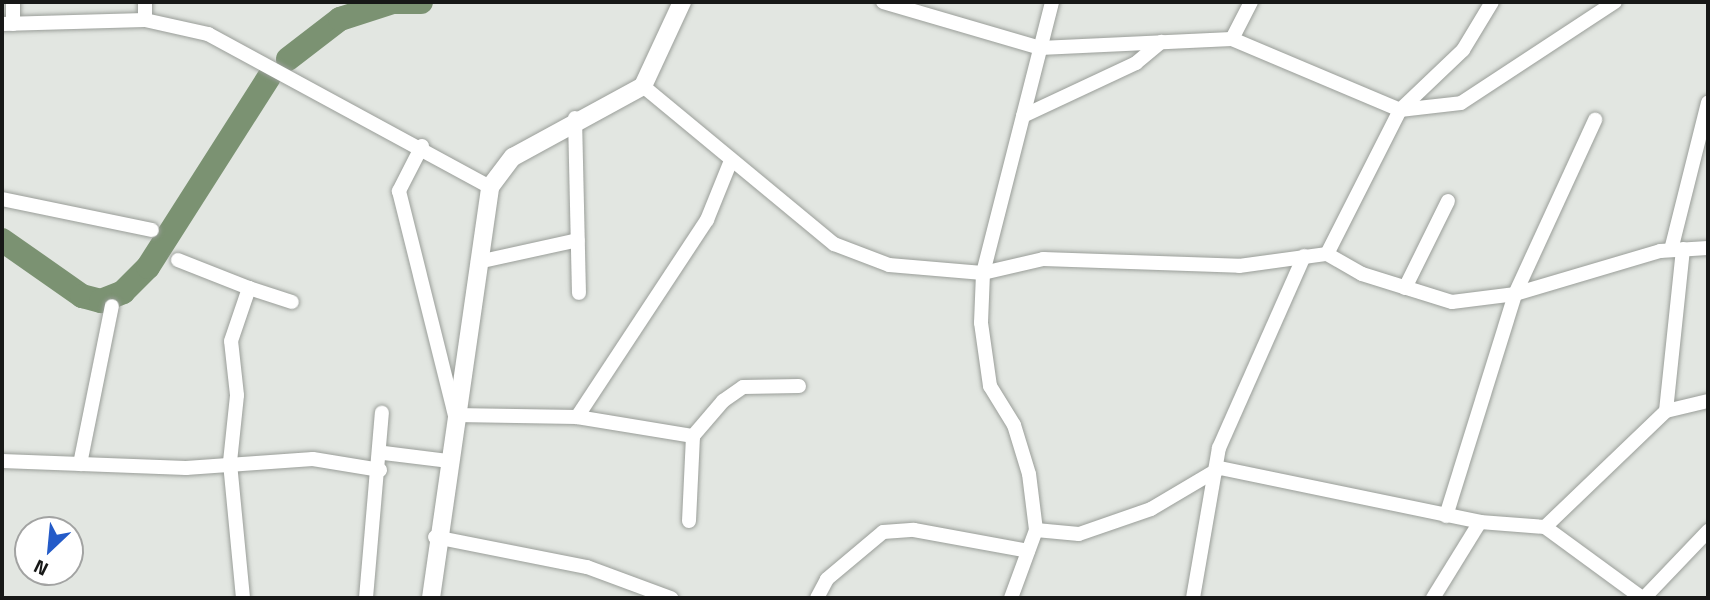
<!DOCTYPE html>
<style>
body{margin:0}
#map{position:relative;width:1710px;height:600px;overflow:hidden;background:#e2e6e1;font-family:"Titillium Web",sans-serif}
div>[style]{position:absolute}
.river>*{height:24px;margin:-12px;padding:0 12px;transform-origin:12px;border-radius:12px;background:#7b9272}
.roads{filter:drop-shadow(0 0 2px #9a9e99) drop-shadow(0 0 2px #9a9e99)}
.minor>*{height:14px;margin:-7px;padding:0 7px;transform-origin:7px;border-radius:7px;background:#fff}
.tertiary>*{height:18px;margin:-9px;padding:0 9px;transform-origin:9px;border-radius:9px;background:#fff}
span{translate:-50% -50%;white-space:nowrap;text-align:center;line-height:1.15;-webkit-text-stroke:7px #fff;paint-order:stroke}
.frame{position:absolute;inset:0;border:4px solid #171817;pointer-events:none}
.north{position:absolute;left:14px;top:516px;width:70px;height:70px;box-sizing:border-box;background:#fff;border:2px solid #a2a3a2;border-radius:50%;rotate:206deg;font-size:19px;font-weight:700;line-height:28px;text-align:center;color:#171817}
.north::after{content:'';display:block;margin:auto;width:24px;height:32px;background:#245bc8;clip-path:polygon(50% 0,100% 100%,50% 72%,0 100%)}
</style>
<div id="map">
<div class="river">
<div style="left:288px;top:59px;width:66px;rotate:-37.6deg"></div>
<div style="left:340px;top:19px;width:56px;rotate:-17.8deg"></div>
<div style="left:393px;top:2px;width:28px"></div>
<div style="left:2px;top:240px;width:98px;rotate:35deg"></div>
<div style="left:82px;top:296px;width:20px;rotate:15deg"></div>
<div style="left:101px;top:301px;width:24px;rotate:-22deg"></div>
<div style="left:123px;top:292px;width:35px;rotate:-45deg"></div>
<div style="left:148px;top:267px;width:225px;rotate:-57.5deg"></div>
</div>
<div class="roads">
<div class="minor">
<div style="left:13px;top:2px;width:22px;rotate:90deg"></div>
<div style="left:145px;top:2px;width:18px;rotate:90deg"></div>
<div style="left:883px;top:2px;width:164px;rotate:16.3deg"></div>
<div style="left:1040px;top:48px;width:192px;rotate:-2.7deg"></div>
<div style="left:1232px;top:39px;width:182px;rotate:22.9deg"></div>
<div style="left:1400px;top:110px;width:61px;rotate:-6.5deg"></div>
<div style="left:1461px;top:103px;width:184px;rotate:-33.3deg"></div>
<div style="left:2px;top:24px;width:143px;rotate:-1.6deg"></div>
<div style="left:145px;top:20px;width:65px;rotate:12.5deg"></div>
<div style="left:208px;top:34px;width:321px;rotate:28.5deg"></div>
<div style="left:1232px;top:39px;width:42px;rotate:-62.8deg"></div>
<div style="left:643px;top:86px;width:248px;rotate:39.6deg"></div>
<div style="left:834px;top:244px;width:59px;rotate:20.9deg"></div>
<div style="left:889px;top:265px;width:94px;rotate:4.9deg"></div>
<div style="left:983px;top:273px;width:62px;rotate:-13.1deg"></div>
<div style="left:1043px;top:259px;width:196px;rotate:2deg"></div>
<div style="left:1239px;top:266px;width:89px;rotate:-7.8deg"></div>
<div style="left:1327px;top:254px;width:40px;rotate:29.7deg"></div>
<div style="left:1362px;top:274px;width:94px;rotate:17.3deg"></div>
<div style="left:1452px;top:302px;width:64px;rotate:-7.2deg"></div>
<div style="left:1515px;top:294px;width:151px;rotate:-16.5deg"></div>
<div style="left:1660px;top:251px;width:48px;rotate:-3.6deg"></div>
<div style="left:1023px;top:116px;width:125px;rotate:-25.1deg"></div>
<div style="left:1136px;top:63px;width:33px;rotate:-40deg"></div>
<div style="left:575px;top:118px;width:175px;rotate:88.7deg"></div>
<div style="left:422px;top:146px;width:51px;rotate:117.1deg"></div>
<div style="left:399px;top:191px;width:231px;rotate:76deg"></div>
<div style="left:455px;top:415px;width:122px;rotate:0.9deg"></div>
<div style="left:577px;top:417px;width:118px;rotate:9.3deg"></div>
<div style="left:2px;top:199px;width:153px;rotate:11.7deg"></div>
<div style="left:1671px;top:250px;width:152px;rotate:-75.9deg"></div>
<div style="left:1327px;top:254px;width:161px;rotate:-63.1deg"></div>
<div style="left:1400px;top:110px;width:87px;rotate:-43.6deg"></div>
<div style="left:1463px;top:50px;width:56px;rotate:-58.9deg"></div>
<div style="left:178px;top:260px;width:76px;rotate:21.5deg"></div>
<div style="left:478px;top:262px;width:102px;rotate:-12.4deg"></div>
<div style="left:1405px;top:288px;width:97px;rotate:-63.7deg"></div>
<div style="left:1666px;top:411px;width:163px;rotate:-84deg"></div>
<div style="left:577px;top:417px;width:236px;rotate:-56.6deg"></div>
<div style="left:707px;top:220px;width:61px;rotate:-68deg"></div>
<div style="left:384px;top:453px;width:64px;rotate:7.1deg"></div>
<div style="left:2px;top:461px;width:184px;rotate:2.2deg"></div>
<div style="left:186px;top:468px;width:127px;rotate:-4.1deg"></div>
<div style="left:313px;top:459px;width:68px;rotate:9.3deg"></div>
<div style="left:80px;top:464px;width:161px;rotate:-78.6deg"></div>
<div style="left:1446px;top:516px;width:232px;rotate:-72.7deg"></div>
<div style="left:1515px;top:294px;width:192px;rotate:-65.3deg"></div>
<div style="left:689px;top:521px;width:85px;rotate:-87.3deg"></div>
<div style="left:693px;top:436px;width:46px;rotate:-49.4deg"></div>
<div style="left:723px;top:401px;width:24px;rotate:-35deg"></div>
<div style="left:743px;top:387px;width:56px;rotate:-1deg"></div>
<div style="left:1545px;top:527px;width:120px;rotate:36.2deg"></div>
<div style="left:1036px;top:530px;width:43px;rotate:5.3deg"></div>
<div style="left:1079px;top:534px;width:76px;rotate:-19.1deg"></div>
<div style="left:1151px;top:509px;width:80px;rotate:-30.7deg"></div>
<div style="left:1220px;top:468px;width:266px;rotate:11.7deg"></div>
<div style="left:1480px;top:522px;width:65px;rotate:4.4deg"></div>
<div style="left:1545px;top:527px;width:168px;rotate:-43.8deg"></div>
<div style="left:1666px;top:411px;width:43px;rotate:-13.4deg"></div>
<div style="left:435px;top:537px;width:155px;rotate:11.2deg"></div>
<div style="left:587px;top:567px;width:90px;rotate:20.3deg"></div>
<div style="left:243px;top:598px;width:137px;rotate:-95.5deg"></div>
<div style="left:230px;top:462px;width:67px;rotate:-84deg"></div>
<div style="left:237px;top:395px;width:54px;rotate:-96.3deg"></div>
<div style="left:231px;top:341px;width:56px;rotate:-71.2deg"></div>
<div style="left:249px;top:288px;width:45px;rotate:18deg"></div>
<div style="left:366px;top:598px;width:186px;rotate:-85.1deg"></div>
<div style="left:817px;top:598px;width:21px;rotate:-62deg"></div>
<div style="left:827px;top:579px;width:73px;rotate:-40deg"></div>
<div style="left:883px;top:532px;width:31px;rotate:-4deg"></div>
<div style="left:914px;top:530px;width:116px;rotate:10.4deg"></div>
<div style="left:1011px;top:598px;width:72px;rotate:-69.8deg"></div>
<div style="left:1036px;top:530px;width:56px;rotate:-97.1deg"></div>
<div style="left:1029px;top:474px;width:51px;rotate:-107deg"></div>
<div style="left:1014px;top:425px;width:46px;rotate:-121.6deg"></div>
<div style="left:990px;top:386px;width:64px;rotate:-98.1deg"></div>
<div style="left:981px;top:323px;width:50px;rotate:-87.7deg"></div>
<div style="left:983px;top:273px;width:280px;rotate:-75.7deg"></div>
<div style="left:1193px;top:598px;width:152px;rotate:-80.2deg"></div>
<div style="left:1219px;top:448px;width:210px;rotate:-66.1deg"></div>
<div style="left:1433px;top:598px;width:89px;rotate:-58.3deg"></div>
<div style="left:1644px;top:598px;width:93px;rotate:-46.3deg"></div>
</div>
<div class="tertiary">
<div style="left:431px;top:598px;width:415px;rotate:-81.8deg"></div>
<div style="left:490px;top:187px;width:38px;rotate:-53deg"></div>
<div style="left:513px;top:157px;width:148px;rotate:-28.6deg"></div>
<div style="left:643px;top:86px;width:93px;rotate:-65.1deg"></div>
</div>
</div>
<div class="frame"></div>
<div class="north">N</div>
</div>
